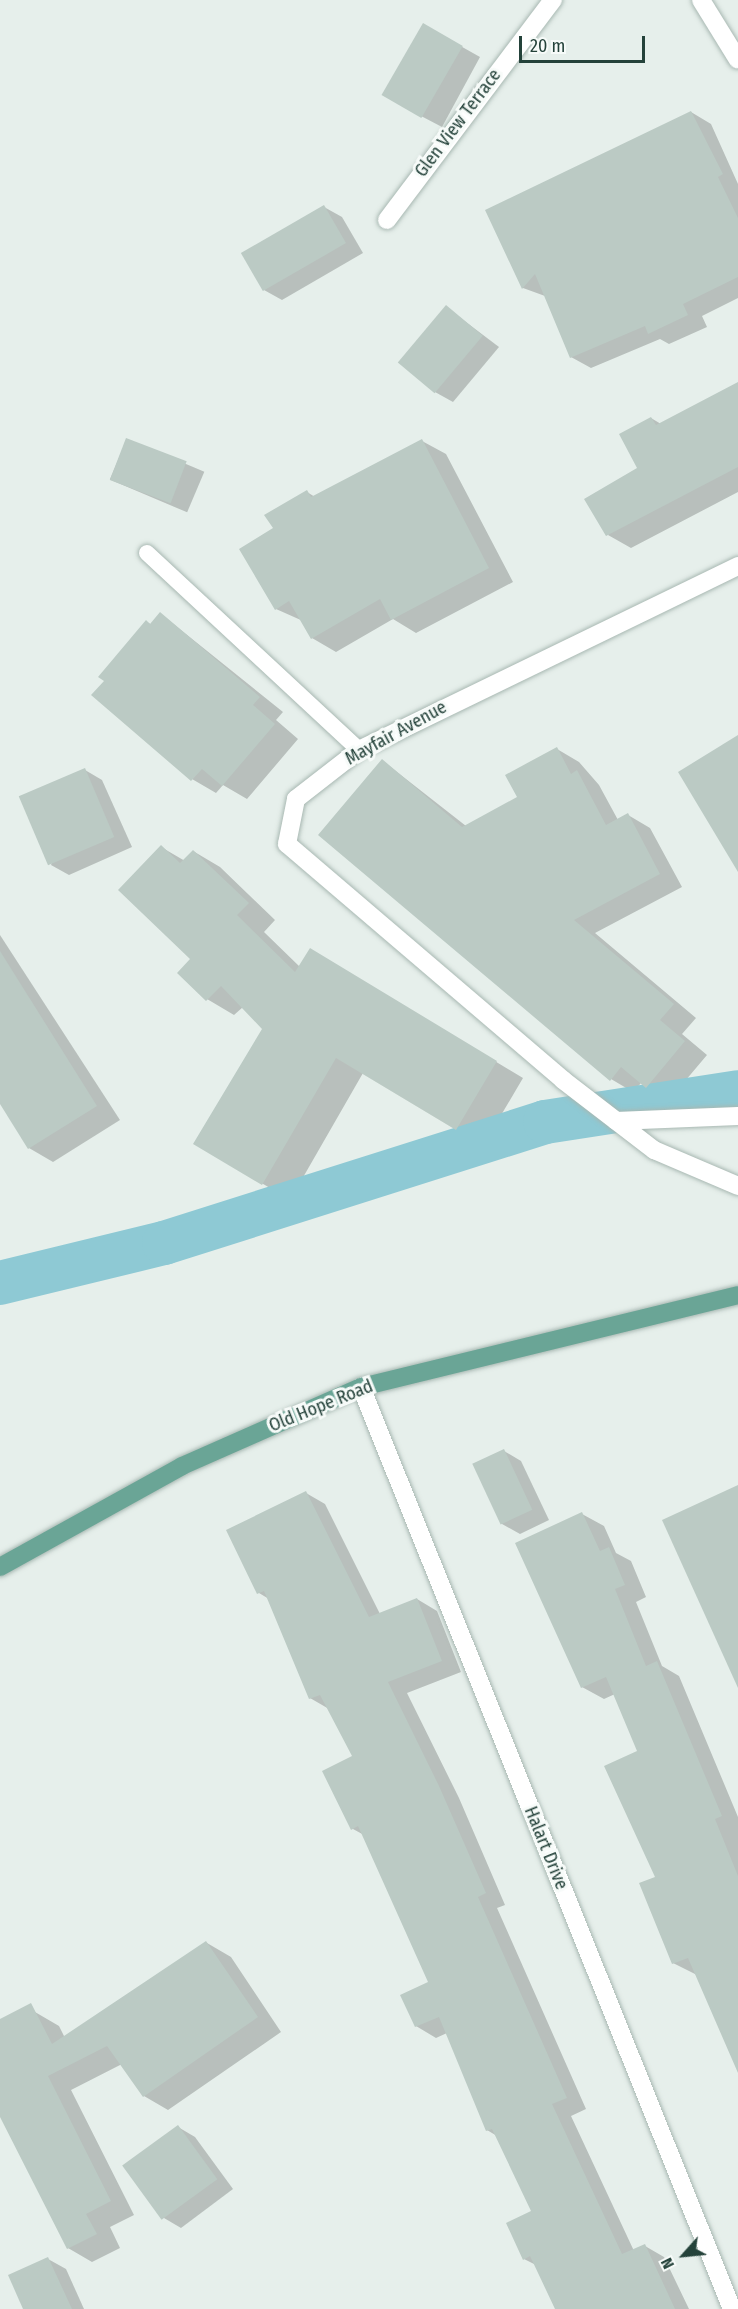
<!DOCTYPE html>
<style>
body{margin:0}
#map{position:relative;width:738px;height:2309px;overflow:hidden;background:#e6efeb;font-family:"Fira Sans Condensed",sans-serif}
div>[style]{position:absolute}
.shadow>*{inset:0;background:#0003;transform-origin:0 0}
.canal>*{height:44px;margin:-22px;padding:0 22px;transform-origin:22px;border-radius:22px;background:#8ec9d4}
.building>*{inset:0;background:#bbcac4;transform-origin:0 0}
.roads{filter:drop-shadow(0 0 2px #a8b8b2) drop-shadow(0 0 2px #a8b8b2)}
.service>*{height:16px;margin:-8px;padding:0 8px;transform-origin:8px;border-radius:8px;background:#fff}
.minor>*{height:18px;margin:-9px;padding:0 9px;transform-origin:9px;border-radius:9px;background:#fff}
.primary>*{height:18px;margin:-9px;padding:0 9px;transform-origin:9px;border-radius:9px;background:#6aa596}
span{translate:-50% -50%;white-space:nowrap;text-align:center;line-height:1.15;-webkit-text-stroke:6px #f7fbf9;paint-order:stroke}
.street-label{font-size:18px;color:#24423a}
.north{position:absolute;left:654px;top:2225px;width:60px;height:60px;-webkit-text-stroke:4px #f7fbf9;paint-order:stroke;rotate:243deg;font-size:16px;font-weight:700;line-height:24px;text-align:center;color:#24423a}
.north::after{content:'';display:block;margin:auto;width:21px;height:27px;background:#24423a;clip-path:polygon(50% 0,100% 100%,50% 72%,0 100%)}
.scale{position:absolute;left:519px;top:36px;width:126px;height:27px;box-sizing:border-box;border:3px solid #24423a;border-top:0;padding-left:8px;font-size:18px;line-height:21px;white-space:nowrap;color:#24423a;-webkit-text-stroke:4px #f7fbf9;paint-order:stroke}
</style>
<div id="map">
<div class="shadow">
<div style="clip-path:polygon(423px 25px,480px 57px,442px 127px,402px 106px)"></div>
<div style="clip-path:polygon(691px 112px,711px 124px,738px 184px,738px 298px,702px 316px,707px 327px,669px 344px,660px 339px,591px 368px,571px 357px,545px 296px,523px 288px,487px 210px)"></div>
<div style="clip-path:polygon(324px 207px,342px 217px,363px 253px,282px 300px,264px 290px)"></div>
<div style="clip-path:polygon(446px 307px,499px 347px,453px 402px,435px 392px)"></div>
<div style="clip-path:polygon(738px 384px,738px 492px,631px 548px,608px 535px,639px 468px,651px 418px,661px 424px)"></div>
<div style="left:127px;top:439px;width:84px;height:44px;rotate:23deg"></div>
<div style="clip-path:polygon(422px 441px,446px 454px,513px 582px,416px 633px,393px 619px,336px 652px,312px 638px,303px 621px,276px 609px,275px 529px,307px 492px,315px 497px)"></div>
<div style="clip-path:polygon(161px 614px,283px 712px,276px 720px,298px 739px,247px 799px,223px 785px,216px 793px,192px 779px,106px 680px,147px 622px,152px 625px)"></div>
<div style="clip-path:polygon(557px 749px,579px 762px,599px 785px,618px 820px,628px 815px,650px 828px,682px 887px,595px 933px,696px 1018px,682px 1034px,707px 1055px,669px 1100px,641px 1083px,633px 1092px,611px 1079px,383px 761px,466px 826px,519px 797px)"></div>
<div style="clip-path:polygon(85px 770px,102px 780px,132px 847px,69px 875px,51px 865px)"></div>
<div style="clip-path:polygon(161px 847px,185px 861px,193px 851px,220px 867px,275px 920px,264px 932px,300px 967px,337px 966px,523px 1078px,484px 1144px,363px 1073px,290px 1200px,195px 1143px,263px 1029px,243px 1007px,234px 1015px,207px 999px)"></div>
<div style="clip-path:polygon(0 935px,120px 1120px,53px 1162px,29px 1148px,0 1101px)"></div>
<div style="clip-path:polygon(504px 1451px,521px 1461px,549px 1520px,520px 1534px,502px 1524px)"></div>
<div style="clip-path:polygon(306px 1493px,325px 1504px,380px 1614px,417px 1599px,437px 1611px,461px 1672px,407px 1693px,459px 1798px,505px 1905px,497px 1908px,586px 2109px,571px 2116px,634px 2251px,645px 2246px,664px 2257px,689px 2309px,556px 2309px,536px 2265px,524px 2259px,533px 2212px,497px 2136px,487px 2130px,447px 2033px,436px 2038px,416px 2026px,430px 1983px,364px 1835px,353px 1829px,354px 1757px,329px 1709px,310px 1698px,269px 1599px,259px 1593px,228px 1531px)"></div>
<div style="clip-path:polygon(582px 1514px,604px 1526px,616px 1553px,631px 1561px,646px 1597px,636px 1602px,662px 1666px,679px 1676px,738px 1817px,738px 2069px,697px 1975px,673px 1963px,639px 1752px,615px 1694px,604px 1699px,582px 1687px)"></div>
<div style="clip-path:polygon(207px 1943px,231px 1957px,281px 2032px,168px 2110px,144px 2096px,122px 2064px,71px 2090px,134px 2215px,110px 2227px,120px 2248px,92px 2262px,68px 2248px,0 2113px,0 2030px,35px 2012px,59px 2026px,65px 2038px)"></div>
<div style="clip-path:polygon(178px 2127px,195px 2137px,233px 2189px,181px 2228px,164px 2218px)"></div>
<div style="clip-path:polygon(48px 2259px,66px 2269px,84px 2309px,25px 2309px)"></div>
</div>
<div class="canal">
<div style="left:0;top:1283px;width:169px;rotate:-13.7deg"></div>
<div style="left:164px;top:1243px;width:400px;rotate:-17.6deg"></div>
<div style="left:545px;top:1122px;width:195px;rotate:-8.8deg"></div>
</div>
<div class="building">
<div style="left:423px;top:23px;width:46px;height:83px;rotate:30deg"></div>
<div style="clip-path:polygon(691px 111px,723px 174px,718px 177px,738px 218px,738px 277px,683px 304px,688px 315px,648px 334px,645px 326px,570px 358px,535px 274px,522px 289px,485px 210px)"></div>
<div style="left:324px;top:205px;width:44px;height:96px;rotate:60deg"></div>
<div style="left:446px;top:305px;width:48px;height:75px;rotate:40deg"></div>
<div style="clip-path:polygon(738px 382px,738px 467px,606px 536px,584px 499px,637px 468px,619px 434px,651px 417px,656px 425px)"></div>
<div style="left:126px;top:438px;width:65px;height:45px;rotate:21deg"></div>
<div style="clip-path:polygon(422px 439px,489px 568px,391px 620px,380px 599px,311px 639px,289px 601px,275px 610px,239px 549px,273px 528px,264px 515px,307px 490px,311px 497px)"></div>
<div style="clip-path:polygon(160px 612px,260px 697px,253px 705px,275px 724px,222px 786px,202px 769px,191px 781px,91px 695px,104px 681px,98px 677px,146px 620px,150px 624px)"></div>
<div style="clip-path:polygon(738px 735px,738px 872px,678px 772px)"></div>
<div style="clip-path:polygon(557px 747px,571px 774px,577px 770px,606px 825px,628px 813px,660px 874px,574px 920px,674px 1004px,660px 1020px,685px 1041px,646px 1088px,621px 1067px,610px 1081px,318px 835px,382px 759px,462px 827px,517px 797px,505px 775px)"></div>
<div style="left:85px;top:768px;width:75px;height:72px;rotate:67deg"></div>
<div style="clip-path:polygon(161px 845px,180px 863px,193px 850px,249px 903px,237px 915px,295px 972px,310px 948px,497px 1061px,456px 1130px,336px 1058px,262px 1185px,193px 1144px,262px 1029px,221px 986px,206px 1001px,177px 973px,190px 959px,118px 890px)"></div>
<div style="clip-path:polygon(0 951px,97px 1106px,28px 1149px,0 1104px)"></div>
<div style="left:504px;top:1449px;width:67px;height:35px;rotate:65deg"></div>
<div style="clip-path:polygon(738px 1485px,738px 1688px,662px 1520px)"></div>
<div style="clip-path:polygon(306px 1491px,369px 1617px,417px 1598px,442px 1661px,388px 1682px,439px 1786px,486px 1893px,478px 1897px,567px 2098px,552px 2104px,622px 2254px,645px 2244px,675px 2309px,555px 2309px,530px 2256px,523px 2260px,506px 2223px,531px 2211px,492px 2129px,486px 2131px,439px 2017px,415px 2027px,400px 1995px,428px 1982px,358px 1826px,351px 1830px,322px 1771px,352px 1756px,320px 1695px,309px 1699px,264px 1591px,257px 1594px,226px 1530px)"></div>
<div style="clip-path:polygon(582px 1512px,600px 1551px,609px 1547px,625px 1585px,615px 1589px,646px 1666px,657px 1661px,722px 1816px,715px 1819px,738px 1876px,738px 2073px,688px 1958px,672px 1964px,639px 1883px,655px 1877px,604px 1766px,637px 1751px,606px 1677px,581px 1688px,515px 1543px)"></div>
<div style="clip-path:polygon(206px 1941px,258px 2017px,143px 2097px,107px 2046px,48px 2076px,111px 2201px,86px 2214px,97px 2234px,67px 2249px,0 2117px,0 2019px,31px 2003px,52px 2044px)"></div>
<div style="left:178px;top:2125px;width:67px;height:69px;rotate:54deg"></div>
<div style="clip-path:polygon(48px 2257px,72px 2309px,23px 2309px,8px 2275px)"></div>
</div>
<div class="roads">
<div class="service">
<div style="left:147px;top:553px;width:289px;rotate:42.9deg"></div>
</div>
<div class="minor">
<div style="left:701px;top:0;width:70px;rotate:58.3deg"></div>
<div style="left:387px;top:220px;width:276px;rotate:-53deg"></div>
<div style="left:738px;top:566px;width:421px;rotate:154.1deg"></div>
<div style="left:359px;top:750px;width:80px;rotate:142.1deg"></div>
<div style="left:296px;top:799px;width:46px;rotate:101.3deg"></div>
<div style="left:287px;top:844px;width:363px;rotate:40.5deg"></div>
<div style="left:563px;top:1080px;width:115px;rotate:37.6deg"></div>
<div style="left:654px;top:1150px;width:91px;rotate:23.2deg"></div>
<div style="left:616px;top:1121px;width:122px;rotate:-2.3deg"></div>
<div style="left:361px;top:1387px;width:994px;rotate:68.08deg"></div>
</div>
<div class="primary">
<div style="left:0;top:1567px;width:208px;rotate:-29deg"></div>
<div style="left:182px;top:1466px;width:196px;rotate:-23.8deg"></div>
<div style="left:361px;top:1387px;width:388px;rotate:-13.7deg"></div>
</div>
</div>
<div class="street-label">
<span style="left:458px;top:123px;rotate:-53deg">Glen View Terrace</span>
<span style="left:396px;top:733px;rotate:-29deg">Mayfair Avenue</span>
<span style="left:321px;top:1406px;rotate:-22deg">Old Hope Road</span>
<span style="left:546px;top:1848px;rotate:68deg">Halart Drive</span>
</div>
<div class="north">N</div>
<div class="scale">20 m</div>
</div>
